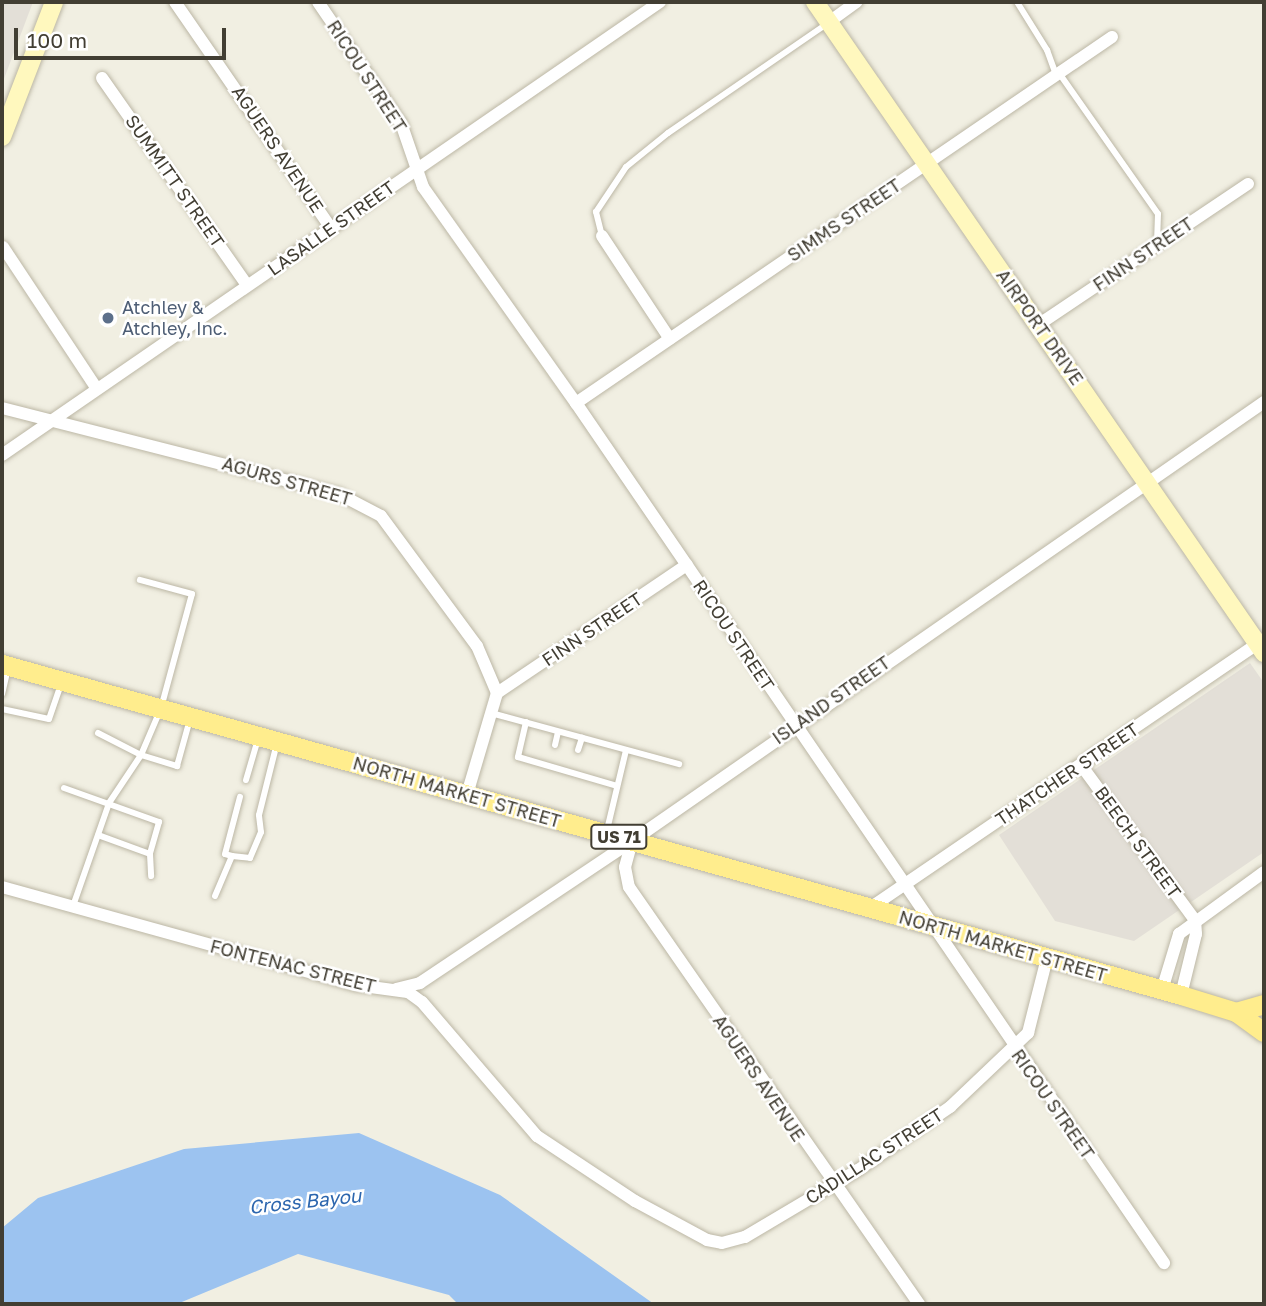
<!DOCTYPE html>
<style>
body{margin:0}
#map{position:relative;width:1266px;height:1306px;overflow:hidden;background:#f1efe2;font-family:"Golos Text",sans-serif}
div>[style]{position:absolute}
.industrial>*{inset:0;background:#e3dfd7}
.water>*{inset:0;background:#9cc3f0}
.roads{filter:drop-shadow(0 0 2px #bcb7a5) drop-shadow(0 0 2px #bcb7a5)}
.lane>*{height:6px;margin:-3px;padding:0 3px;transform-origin:3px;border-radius:3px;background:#fff}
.street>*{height:12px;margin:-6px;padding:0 6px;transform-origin:6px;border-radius:6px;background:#fff}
.secondary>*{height:18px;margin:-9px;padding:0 9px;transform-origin:9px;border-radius:9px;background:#fff8be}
.primary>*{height:19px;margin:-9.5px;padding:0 9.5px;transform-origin:9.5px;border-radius:9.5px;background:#ffed8d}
.dots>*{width:19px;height:19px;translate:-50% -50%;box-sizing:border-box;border:4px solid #fff;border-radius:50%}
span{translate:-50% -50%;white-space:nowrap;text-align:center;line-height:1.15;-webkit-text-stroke:5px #fff;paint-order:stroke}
.shield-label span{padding:2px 5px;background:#fff;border:2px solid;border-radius:5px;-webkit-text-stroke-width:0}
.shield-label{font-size:16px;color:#423e33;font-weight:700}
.street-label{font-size:18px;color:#423e33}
.service-label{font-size:18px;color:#4e5e75}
.left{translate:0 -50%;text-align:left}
.water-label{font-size:19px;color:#2c66ae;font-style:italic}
.frame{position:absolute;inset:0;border:4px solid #423e33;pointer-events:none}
.scale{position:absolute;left:14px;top:28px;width:212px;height:32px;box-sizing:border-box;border:4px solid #423e33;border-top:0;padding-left:9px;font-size:21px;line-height:24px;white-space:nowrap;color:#423e33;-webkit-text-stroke:5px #fff;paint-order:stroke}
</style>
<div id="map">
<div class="industrial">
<div style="clip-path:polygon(2px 2px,33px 2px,2px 84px)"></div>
<div style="clip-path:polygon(1250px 663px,1264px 683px,1264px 852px,1134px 941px,1055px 921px,999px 835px)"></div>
</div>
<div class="water">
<div style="clip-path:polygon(359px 1133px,500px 1195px,654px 1304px,458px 1304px,449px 1295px,298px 1254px,177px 1304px,2px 1304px,2px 1228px,38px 1198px,184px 1149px)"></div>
</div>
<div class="roads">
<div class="lane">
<div style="left:1017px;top:2px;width:57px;rotate:58deg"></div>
<div style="left:1047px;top:50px;width:27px;rotate:70deg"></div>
<div style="left:1059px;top:73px;width:172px;rotate:54.9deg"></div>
<div style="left:1158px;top:214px;width:29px;rotate:92deg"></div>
<div style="left:602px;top:236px;width:25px;rotate:-104deg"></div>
<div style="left:596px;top:212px;width:54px;rotate:-56.3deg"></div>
<div style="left:626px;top:167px;width:54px;rotate:-39deg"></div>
<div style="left:668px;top:133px;width:194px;rotate:-34.5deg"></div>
<div style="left:2px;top:694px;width:28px;rotate:-77deg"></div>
<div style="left:2px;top:709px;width:48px;rotate:12deg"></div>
<div style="left:49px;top:719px;width:37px;rotate:-71deg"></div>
<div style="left:491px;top:713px;width:195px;rotate:15.2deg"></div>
<div style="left:526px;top:722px;width:36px;rotate:103deg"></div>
<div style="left:518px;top:757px;width:103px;rotate:16.3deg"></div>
<div style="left:98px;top:733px;width:48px;rotate:27.1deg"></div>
<div style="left:141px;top:755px;width:38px;rotate:17deg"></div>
<div style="left:177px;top:766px;width:49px;rotate:-74.5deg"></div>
<div style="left:555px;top:745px;width:13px;rotate:-77deg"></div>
<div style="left:578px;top:750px;width:13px;rotate:-72deg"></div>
<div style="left:246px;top:780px;width:43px;rotate:-73.7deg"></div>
<div style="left:64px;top:788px;width:101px;rotate:19.7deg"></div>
<div style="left:159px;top:822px;width:33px;rotate:106deg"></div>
<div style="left:150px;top:854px;width:55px;rotate:-159.9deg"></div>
<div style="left:607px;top:830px;width:82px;rotate:-76.6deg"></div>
<div style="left:150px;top:854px;width:22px;rotate:87deg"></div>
<div style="left:232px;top:856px;width:7px;rotate:-164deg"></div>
<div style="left:225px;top:854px;width:59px;rotate:-75.3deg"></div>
<div style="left:215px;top:896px;width:43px;rotate:-67deg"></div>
<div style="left:232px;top:856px;width:18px;rotate:6deg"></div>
<div style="left:250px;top:858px;width:28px;rotate:-67deg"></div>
<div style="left:261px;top:832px;width:17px;rotate:-97deg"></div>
<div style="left:259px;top:815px;width:74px;rotate:-76deg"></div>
<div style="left:73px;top:906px;width:109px;rotate:-70.7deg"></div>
<div style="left:109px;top:803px;width:58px;rotate:-56.3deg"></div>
<div style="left:141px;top:755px;width:51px;rotate:-66.9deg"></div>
<div style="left:161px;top:708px;width:118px;rotate:-74.8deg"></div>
<div style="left:192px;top:594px;width:54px;rotate:-164.9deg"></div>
</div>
<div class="street">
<div style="left:175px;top:2px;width:275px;rotate:55.4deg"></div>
<div style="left:318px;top:2px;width:147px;rotate:55.6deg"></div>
<div style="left:401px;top:123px;width:68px;rotate:71deg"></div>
<div style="left:423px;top:187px;width:265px;rotate:54.7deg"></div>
<div style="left:576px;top:403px;width:1042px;rotate:55.64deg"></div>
<div style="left:829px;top:22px;width:34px;rotate:-36deg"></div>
<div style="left:102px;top:78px;width:253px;rotate:55deg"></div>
<div style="left:602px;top:236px;width:123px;rotate:56.6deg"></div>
<div style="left:3px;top:247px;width:170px;rotate:56.5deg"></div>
<div style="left:1038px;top:325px;width:253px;rotate:-33.9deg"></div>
<div style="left:576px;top:403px;width:649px;rotate:-34.33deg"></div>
<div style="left:2px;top:408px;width:348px;rotate:14.3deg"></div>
<div style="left:339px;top:494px;width:47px;rotate:27.6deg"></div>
<div style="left:381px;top:516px;width:162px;rotate:53.6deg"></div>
<div style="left:477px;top:646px;width:51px;rotate:66.9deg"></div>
<div style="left:497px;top:693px;width:105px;rotate:106.5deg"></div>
<div style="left:2px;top:455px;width:799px;rotate:-34.55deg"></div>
<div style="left:497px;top:693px;width:229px;rotate:-34deg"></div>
<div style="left:1081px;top:765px;width:192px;rotate:53.7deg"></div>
<div style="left:632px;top:841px;width:27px;rotate:105deg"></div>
<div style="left:625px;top:867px;width:20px;rotate:79deg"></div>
<div style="left:629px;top:887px;width:508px;rotate:55.18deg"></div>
<div style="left:2px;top:887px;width:367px;rotate:15.5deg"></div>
<div style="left:356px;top:985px;width:52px;rotate:7.7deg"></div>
<div style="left:408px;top:992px;width:17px;rotate:36deg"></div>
<div style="left:422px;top:1002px;width:177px;rotate:49.4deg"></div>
<div style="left:537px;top:1136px;width:118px;rotate:33.6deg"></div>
<div style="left:635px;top:1201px;width:82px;rotate:28.4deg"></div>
<div style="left:707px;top:1240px;width:15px;rotate:11deg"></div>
<div style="left:722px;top:1243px;width:24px;rotate:-15deg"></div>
<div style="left:745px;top:1237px;width:131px;rotate:-30.7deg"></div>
<div style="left:858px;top:1170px;width:112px;rotate:-34.4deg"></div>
<div style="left:950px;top:1107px;width:108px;rotate:-43.5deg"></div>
<div style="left:1028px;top:1033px;width:77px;rotate:-75.8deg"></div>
<div style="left:870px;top:908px;width:477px;rotate:-34.3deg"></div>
<div style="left:396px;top:989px;width:25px;rotate:-14deg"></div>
<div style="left:420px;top:983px;width:255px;rotate:-33.8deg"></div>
<div style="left:632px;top:841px;width:770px;rotate:-34.78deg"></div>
<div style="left:1162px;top:990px;width:59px;rotate:-73.1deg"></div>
<div style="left:1179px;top:934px;width:105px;rotate:-36.1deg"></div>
<div style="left:1181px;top:995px;width:63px;rotate:-76.2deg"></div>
<div style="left:1196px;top:934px;width:14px;rotate:-94deg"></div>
</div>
<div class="secondary">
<div style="left:815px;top:2px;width:791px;rotate:55.41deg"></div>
<div style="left:2px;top:137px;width:145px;rotate:-68.9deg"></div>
</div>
<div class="primary">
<div style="left:2px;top:664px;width:1225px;rotate:15.68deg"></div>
<div style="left:1181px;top:995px;width:58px;rotate:17.2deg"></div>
<div style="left:1236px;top:1012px;width:34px;rotate:36deg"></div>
<div style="left:1236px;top:1012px;width:29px;rotate:-16deg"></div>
</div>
</div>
<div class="dots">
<div style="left:108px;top:318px;background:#5c6f8a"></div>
</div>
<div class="shield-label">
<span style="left:619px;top:837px">US 71</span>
</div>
<div class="street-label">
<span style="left:367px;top:76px;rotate:57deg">RICOU STREET</span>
<span style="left:278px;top:149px;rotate:56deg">AGUERS AVENUE</span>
<span style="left:175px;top:181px;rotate:55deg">SUMMITT STREET</span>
<span style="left:844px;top:220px;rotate:-34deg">SIMMS STREET</span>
<span style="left:331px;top:228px;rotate:-35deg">LASALLE STREET</span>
<span style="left:1143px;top:254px;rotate:-34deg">FINN STREET</span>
<span style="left:1040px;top:327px;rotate:55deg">AIRPORT DRIVE</span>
<span style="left:287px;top:481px;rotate:16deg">AGURS STREET</span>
<span style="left:592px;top:629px;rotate:-34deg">FINN STREET</span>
<span style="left:734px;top:635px;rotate:56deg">RICOU STREET</span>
<span style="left:831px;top:700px;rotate:-35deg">ISLAND STREET</span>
<span style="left:1067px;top:774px;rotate:-34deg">THATCHER STREET</span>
<span style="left:457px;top:792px;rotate:16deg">NORTH MARKET STREET</span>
<span style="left:1138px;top:842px;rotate:54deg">BEECH STREET</span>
<span style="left:1003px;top:946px;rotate:16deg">NORTH MARKET STREET</span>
<span style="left:293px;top:966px;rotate:14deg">FONTENAC STREET</span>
<span style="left:759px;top:1078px;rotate:56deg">AGUERS AVENUE</span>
<span style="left:1053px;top:1104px;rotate:55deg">RICOU STREET</span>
<span style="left:874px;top:1156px;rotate:-33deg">CADILLAC STREET</span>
</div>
<div class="service-label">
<span class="left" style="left:122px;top:318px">Atchley &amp;<br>Atchley, Inc.</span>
</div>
<div class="water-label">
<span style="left:305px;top:1201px;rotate:-6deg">Cross Bayou</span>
</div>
<div class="frame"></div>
<div class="scale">100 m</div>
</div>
